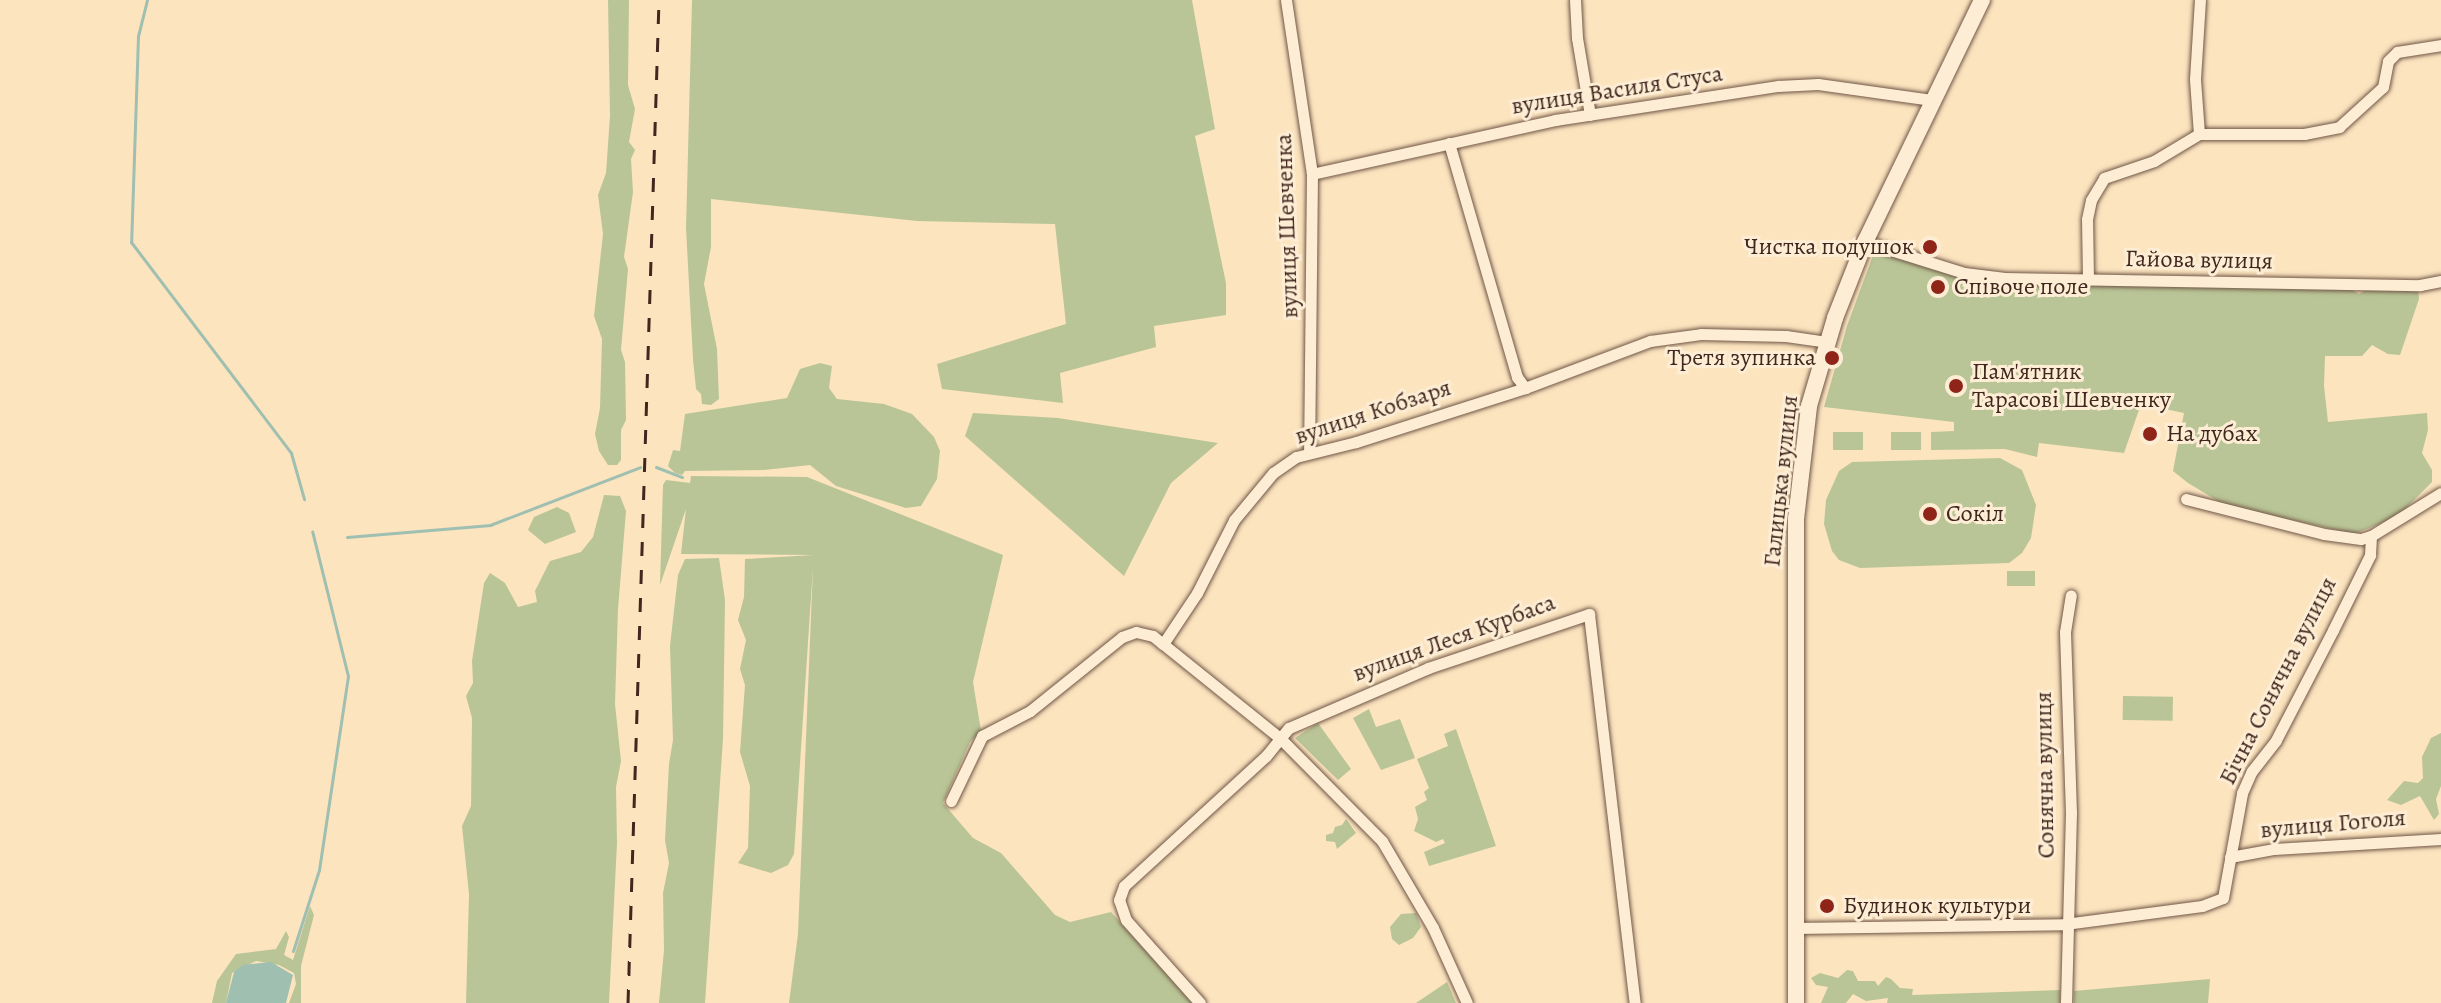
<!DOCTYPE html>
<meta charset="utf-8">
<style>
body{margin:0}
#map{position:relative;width:2441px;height:1003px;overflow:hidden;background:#fce4bf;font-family:Alegreya,serif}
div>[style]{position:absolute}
.green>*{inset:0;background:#b9c596;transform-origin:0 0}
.water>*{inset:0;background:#9fbfb1}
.stream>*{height:3px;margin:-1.5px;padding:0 1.5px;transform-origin:1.5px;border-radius:1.5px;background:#9fbfb1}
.roads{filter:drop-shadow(0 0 2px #705646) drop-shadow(0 0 2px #705646)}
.street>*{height:11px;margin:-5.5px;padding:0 5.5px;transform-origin:5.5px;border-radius:5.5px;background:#fdedd5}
.secondary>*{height:16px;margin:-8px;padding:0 8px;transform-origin:8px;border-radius:8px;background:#fdedd5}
.rail>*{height:3px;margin-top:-1.5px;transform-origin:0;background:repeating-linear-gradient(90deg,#41271d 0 14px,transparent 0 28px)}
.dots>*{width:22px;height:22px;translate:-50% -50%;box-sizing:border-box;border:4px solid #fdedd5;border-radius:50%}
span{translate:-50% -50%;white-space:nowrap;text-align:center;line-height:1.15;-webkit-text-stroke:6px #fdedd5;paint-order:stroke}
.street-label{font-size:24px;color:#41271d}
.poi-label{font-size:24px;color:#41271d}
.right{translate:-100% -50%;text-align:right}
.left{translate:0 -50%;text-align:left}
</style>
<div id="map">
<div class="green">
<div style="clip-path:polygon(608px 0,629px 0,628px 85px,635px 109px,629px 142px,635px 150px,631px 159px,633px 192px,624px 257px,628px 269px,621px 350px,625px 362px,626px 420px,621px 430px,621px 460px,617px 465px,608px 465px,599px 451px,595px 434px,600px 408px,602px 339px,594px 316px,603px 234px,598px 195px,606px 173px,610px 116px)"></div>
<div style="clip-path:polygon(692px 0,1192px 0,1215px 129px,1195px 136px,1226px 283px,1226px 315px,1154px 326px,1156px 347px,1060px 373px,1063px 403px,942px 389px,937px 364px,1066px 324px,1055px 224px,917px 221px,711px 199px,711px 247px,704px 284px,717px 349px,719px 399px,711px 405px,702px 404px,701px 394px,696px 389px,693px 359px,686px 228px)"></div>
<div style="clip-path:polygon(1875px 250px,1963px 278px,2037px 285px,2242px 287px,2352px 290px,2359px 294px,2369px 288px,2418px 290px,2419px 299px,2400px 355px,2388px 354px,2372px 345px,2362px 356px,2325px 356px,2324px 386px,2328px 422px,2427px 413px,2428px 430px,2422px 453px,2432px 470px,2432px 482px,2397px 517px,2354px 534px,2223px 504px,2188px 483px,2173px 471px,2184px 413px,2141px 404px,2124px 453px,2039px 443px,2037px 457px,2005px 449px,1931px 450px,1931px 432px,1954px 431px,1954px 422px,1824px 407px,1847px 326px)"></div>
<div style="clip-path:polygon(820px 363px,832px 366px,829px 388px,837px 399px,884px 404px,912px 414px,934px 437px,940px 451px,937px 479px,921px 506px,906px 508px,836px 486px,810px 465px,764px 470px,685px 471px,682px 475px,675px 473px,668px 466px,673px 450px,680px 451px,685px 414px,787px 398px,800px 369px)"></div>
<div style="clip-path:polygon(973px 413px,1058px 418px,1218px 443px,1171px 483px,1124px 576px,965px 436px)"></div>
<div style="left:1833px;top:432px;width:30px;height:18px"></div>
<div style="left:1891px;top:432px;width:30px;height:18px"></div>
<div style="clip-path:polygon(2000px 458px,2022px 470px,2036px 505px,2031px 538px,2022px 553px,2009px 563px,1860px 568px,1839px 560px,1832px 551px,1824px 524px,1826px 500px,1839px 471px,1852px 462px)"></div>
<div style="clip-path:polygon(691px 476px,807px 477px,1003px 555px,973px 682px,981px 731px,970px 742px,943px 803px,973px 838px,1001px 853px,1055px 915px,1070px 922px,1111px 912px,1192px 1003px,789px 1003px,798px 934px,813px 567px,794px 854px,788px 865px,771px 873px,738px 863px,748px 848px,750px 786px,740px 752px,745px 685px,740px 669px,746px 640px,738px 620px,744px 597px,745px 559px,814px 555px,681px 554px,686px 509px,660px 585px,663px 485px,666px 480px,690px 483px)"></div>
<div style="clip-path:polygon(604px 495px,620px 496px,626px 511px,618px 609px,615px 704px,621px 761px,616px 787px,617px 843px,609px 1003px,466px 1003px,469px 894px,462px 826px,471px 806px,472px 718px,466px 696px,473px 683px,472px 661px,484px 583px,490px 573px,505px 583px,518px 607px,537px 602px,535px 591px,550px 561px,581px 552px,593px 537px)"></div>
<div style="clip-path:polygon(557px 507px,569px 513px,576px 532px,545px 544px,528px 530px,534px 517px)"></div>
<div style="clip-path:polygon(719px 558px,725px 600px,723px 739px,705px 1003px,659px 1003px,664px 950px,663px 893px,669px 863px,665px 840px,669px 764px,673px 740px,670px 646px,678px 575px,685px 559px)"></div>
<div style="left:2035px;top:571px;width:15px;height:28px;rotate:90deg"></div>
<div style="left:2123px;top:696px;width:50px;height:24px;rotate:1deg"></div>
<div style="clip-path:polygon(1369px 709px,1376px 727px,1400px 719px,1415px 758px,1381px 770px,1353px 718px)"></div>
<div style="clip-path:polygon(1318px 723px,1351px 769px,1338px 780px,1295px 738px)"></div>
<div style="clip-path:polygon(1456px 729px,1496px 846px,1429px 866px,1424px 852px,1445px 843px,1443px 839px,1436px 842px,1414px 831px,1418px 819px,1415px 807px,1427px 800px,1424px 792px,1429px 788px,1417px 759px,1448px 746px,1444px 734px)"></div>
<div style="clip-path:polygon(2441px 733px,2441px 786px,2436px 799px,2439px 814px,2434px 820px,2420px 796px,2401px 805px,2387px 800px,2404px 781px,2418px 783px,2423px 778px,2422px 757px,2431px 738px)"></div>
<div style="clip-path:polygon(1346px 819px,1356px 833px,1337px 849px,1335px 842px,1326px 841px,1326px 835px,1333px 833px,1335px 827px,1342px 825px)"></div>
<div style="clip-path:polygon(310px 906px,314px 915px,301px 966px,301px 1003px,289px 1003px,296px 984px,294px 973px,279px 965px,256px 961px,232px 973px,226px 1003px,212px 1003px,217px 981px,236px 954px,276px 949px,286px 931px,289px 937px,284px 955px,293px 960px)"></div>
<div style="clip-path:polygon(1416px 913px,1421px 927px,1413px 938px,1399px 945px,1392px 939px,1390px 927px,1401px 914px)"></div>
<div style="clip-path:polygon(1847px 970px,1853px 971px,1858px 981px,1875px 981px,1878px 986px,1886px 977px,1891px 979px,1900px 988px,1913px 989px,1912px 995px,2060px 990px,2060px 1003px,1887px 1003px,1888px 998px,1866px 1001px,1853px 994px,1846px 1003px,1821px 1003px,1828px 987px,1816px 985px,1811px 978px,1820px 973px,1838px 978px)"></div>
<div style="clip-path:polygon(2210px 979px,2208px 1003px,2074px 1003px,2074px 991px)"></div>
<div style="clip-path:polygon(1447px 982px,1456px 1003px,1416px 1003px)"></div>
</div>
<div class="water">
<div style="clip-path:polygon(271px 962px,293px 975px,286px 1003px,226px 1003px,234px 972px,243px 965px)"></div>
</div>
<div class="stream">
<div style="left:147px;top:0;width:37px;rotate:104deg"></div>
<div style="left:138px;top:36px;width:206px;rotate:91.9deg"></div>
<div style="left:131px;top:242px;width:265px;rotate:52.8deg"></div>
<div style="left:291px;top:453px;width:48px;rotate:74.2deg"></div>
<div style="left:656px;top:467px;width:28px;rotate:21deg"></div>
<div style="left:347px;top:537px;width:144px;rotate:-4.8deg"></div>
<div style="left:490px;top:525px;width:161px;rotate:-21.1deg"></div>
<div style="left:293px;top:951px;width:85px;rotate:-72.2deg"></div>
<div style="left:319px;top:870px;width:196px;rotate:-81.5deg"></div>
<div style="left:348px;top:676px;width:149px;rotate:-103.9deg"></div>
</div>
<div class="roads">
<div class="street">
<div style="left:1286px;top:0;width:176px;rotate:81.5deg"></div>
<div style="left:1312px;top:174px;width:279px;rotate:90.6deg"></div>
<div style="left:1575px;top:0;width:38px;rotate:87deg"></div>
<div style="left:1577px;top:38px;width:78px;rotate:80.4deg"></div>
<div style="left:2199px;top:134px;width:55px;rotate:-94.2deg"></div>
<div style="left:2195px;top:79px;width:79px;rotate:-86.4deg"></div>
<div style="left:1449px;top:143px;width:244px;rotate:73.8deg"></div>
<div style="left:1517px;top:377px;width:14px;rotate:54deg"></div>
<div style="left:1312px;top:174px;width:249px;rotate:-12.5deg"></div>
<div style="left:1555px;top:120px;width:226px;rotate:-8.7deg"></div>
<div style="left:1778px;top:86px;width:40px;rotate:-2.9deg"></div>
<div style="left:1818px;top:84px;width:115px;rotate:8deg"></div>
<div style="left:1865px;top:242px;width:104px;rotate:17.4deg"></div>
<div style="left:1964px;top:273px;width:39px;rotate:7deg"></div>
<div style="left:2003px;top:278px;width:417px;rotate:1deg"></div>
<div style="left:2420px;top:285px;width:21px;rotate:-11deg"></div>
<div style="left:2088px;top:280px;width:61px;rotate:-90.9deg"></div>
<div style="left:2087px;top:219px;width:19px;rotate:-78deg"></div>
<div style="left:2091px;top:200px;width:26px;rotate:-59deg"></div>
<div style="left:2104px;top:178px;width:53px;rotate:-18.8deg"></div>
<div style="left:2154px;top:161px;width:52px;rotate:-31deg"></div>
<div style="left:2199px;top:134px;width:105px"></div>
<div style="left:2304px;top:134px;width:36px;rotate:-11deg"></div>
<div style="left:2339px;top:127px;width:59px;rotate:-42.3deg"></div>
<div style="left:2383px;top:87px;width:26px;rotate:-79deg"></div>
<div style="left:2388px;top:61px;width:13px;rotate:-45deg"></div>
<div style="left:2397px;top:52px;width:45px;rotate:-9deg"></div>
<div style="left:2186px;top:499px;width:142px;rotate:14.2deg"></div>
<div style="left:2324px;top:534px;width:37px;rotate:8deg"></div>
<div style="left:2361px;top:539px;width:10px;rotate:-17deg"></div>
<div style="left:1163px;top:644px;width:150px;rotate:38.8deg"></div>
<div style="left:1280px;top:738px;width:145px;rotate:45.3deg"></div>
<div style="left:1382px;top:841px;width:101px;rotate:59.6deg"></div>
<div style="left:1433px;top:928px;width:82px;rotate:65.6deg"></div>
<div style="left:951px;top:801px;width:72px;rotate:-64.5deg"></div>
<div style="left:982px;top:736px;width:54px;rotate:-27.5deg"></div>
<div style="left:1030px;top:711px;width:118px;rotate:-38.8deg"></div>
<div style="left:1122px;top:637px;width:15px;rotate:-20deg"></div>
<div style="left:1136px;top:632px;width:17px;rotate:13deg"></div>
<div style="left:1153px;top:636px;width:13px;rotate:39deg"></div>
<div style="left:1163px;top:644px;width:61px;rotate:-56.3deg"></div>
<div style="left:1197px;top:593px;width:82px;rotate:-63.1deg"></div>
<div style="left:1234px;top:520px;width:61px;rotate:-50.3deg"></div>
<div style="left:1273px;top:473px;width:28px;rotate:-35deg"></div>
<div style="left:1296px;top:457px;width:62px;rotate:-14deg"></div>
<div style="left:1356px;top:442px;width:177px;rotate:-17.7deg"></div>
<div style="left:1525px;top:388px;width:134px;rotate:-20.6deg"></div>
<div style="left:1650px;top:341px;width:51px;rotate:-7.8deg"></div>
<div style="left:1701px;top:334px;width:85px;rotate:1.3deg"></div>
<div style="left:1786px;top:336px;width:41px;rotate:8.3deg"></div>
<div style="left:2230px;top:857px;width:45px;rotate:-10.3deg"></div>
<div style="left:2274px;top:849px;width:167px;rotate:-3.4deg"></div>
<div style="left:1794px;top:928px;width:271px;rotate:-0.8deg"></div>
<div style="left:2065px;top:924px;width:138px;rotate:-7.5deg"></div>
<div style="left:2202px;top:906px;width:22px;rotate:-21deg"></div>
<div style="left:2223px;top:898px;width:107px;rotate:-79.7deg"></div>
<div style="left:2242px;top:793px;width:24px;rotate:-66deg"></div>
<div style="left:2252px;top:771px;width:39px;rotate:-52deg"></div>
<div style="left:2276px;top:740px;width:124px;rotate:-62.6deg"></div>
<div style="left:2333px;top:630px;width:84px;rotate:-63.7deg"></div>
<div style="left:2370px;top:555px;width:19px;rotate:-87deg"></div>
<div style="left:2371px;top:536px;width:82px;rotate:-31.6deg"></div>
<div style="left:1200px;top:1003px;width:111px;rotate:-131.7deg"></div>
<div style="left:1126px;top:920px;width:21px;rotate:-109deg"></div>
<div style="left:1119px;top:900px;width:15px;rotate:-70deg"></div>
<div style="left:1124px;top:886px;width:193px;rotate:-42.5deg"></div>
<div style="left:1266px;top:756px;width:36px;rotate:-51deg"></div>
<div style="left:1289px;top:728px;width:151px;rotate:-23.3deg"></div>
<div style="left:1428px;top:668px;width:170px;rotate:-18.5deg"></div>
<div style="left:1589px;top:614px;width:392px;rotate:83.3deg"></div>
<div style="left:2066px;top:1003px;width:190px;rotate:-88.5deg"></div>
<div style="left:2071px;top:813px;width:181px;rotate:-91.9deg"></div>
<div style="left:2065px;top:632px;width:37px;rotate:-81deg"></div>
</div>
<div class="secondary">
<div style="left:1796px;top:1003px;width:484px;rotate:-90deg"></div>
<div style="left:1796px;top:519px;width:114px;rotate:-83.4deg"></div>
<div style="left:1809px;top:406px;width:92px;rotate:-73.5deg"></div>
<div style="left:1835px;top:318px;width:82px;rotate:-68.5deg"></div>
<div style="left:1865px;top:242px;width:269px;rotate:-64.2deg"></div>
</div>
</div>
<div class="rail">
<div style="left:628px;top:1003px;width:1003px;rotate:-88.23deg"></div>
</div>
<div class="dots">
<div style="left:1930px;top:247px;background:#8f2418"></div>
<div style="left:1938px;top:287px;background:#8f2418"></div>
<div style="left:1832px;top:358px;background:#8f2418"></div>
<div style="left:1956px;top:386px;background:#8f2418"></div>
<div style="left:2150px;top:434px;background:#8f2418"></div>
<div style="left:1930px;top:514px;background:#8f2418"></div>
<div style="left:1827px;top:906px;background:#8f2418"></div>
</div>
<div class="street-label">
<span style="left:1617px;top:90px;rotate:-9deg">вулиця Василя Стуса</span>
<span style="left:1287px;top:226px;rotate:-92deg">вулиця Шевченка</span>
<span style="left:2199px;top:260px;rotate:1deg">Гайова вулиця</span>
<span style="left:1373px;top:412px;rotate:-18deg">вулиця Кобзаря</span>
<span style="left:1781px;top:481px;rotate:-84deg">Галицька вулиця</span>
<span style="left:1454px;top:638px;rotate:-20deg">вулиця Леся Курбаса</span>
<span style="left:2278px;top:681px;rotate:-63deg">Бічна Сонячна вулиця</span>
<span style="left:2045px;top:775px;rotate:-91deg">Сонячна вулиця</span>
<span style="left:2333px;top:824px;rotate:-5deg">вулиця Гоголя</span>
</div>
<div class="poi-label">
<span class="right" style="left:1914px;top:247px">Чистка подушок</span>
<span class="left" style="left:1954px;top:287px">Співоче поле</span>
<span class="right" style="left:1816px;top:358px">Третя зупинка</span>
<span class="left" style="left:1972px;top:386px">Пам'ятник<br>Тарасові Шевченку</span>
<span class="left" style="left:2166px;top:434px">На дубах</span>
<span class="left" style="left:1946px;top:514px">Сокіл</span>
<span class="left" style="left:1843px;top:906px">Будинок культури</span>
</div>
</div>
